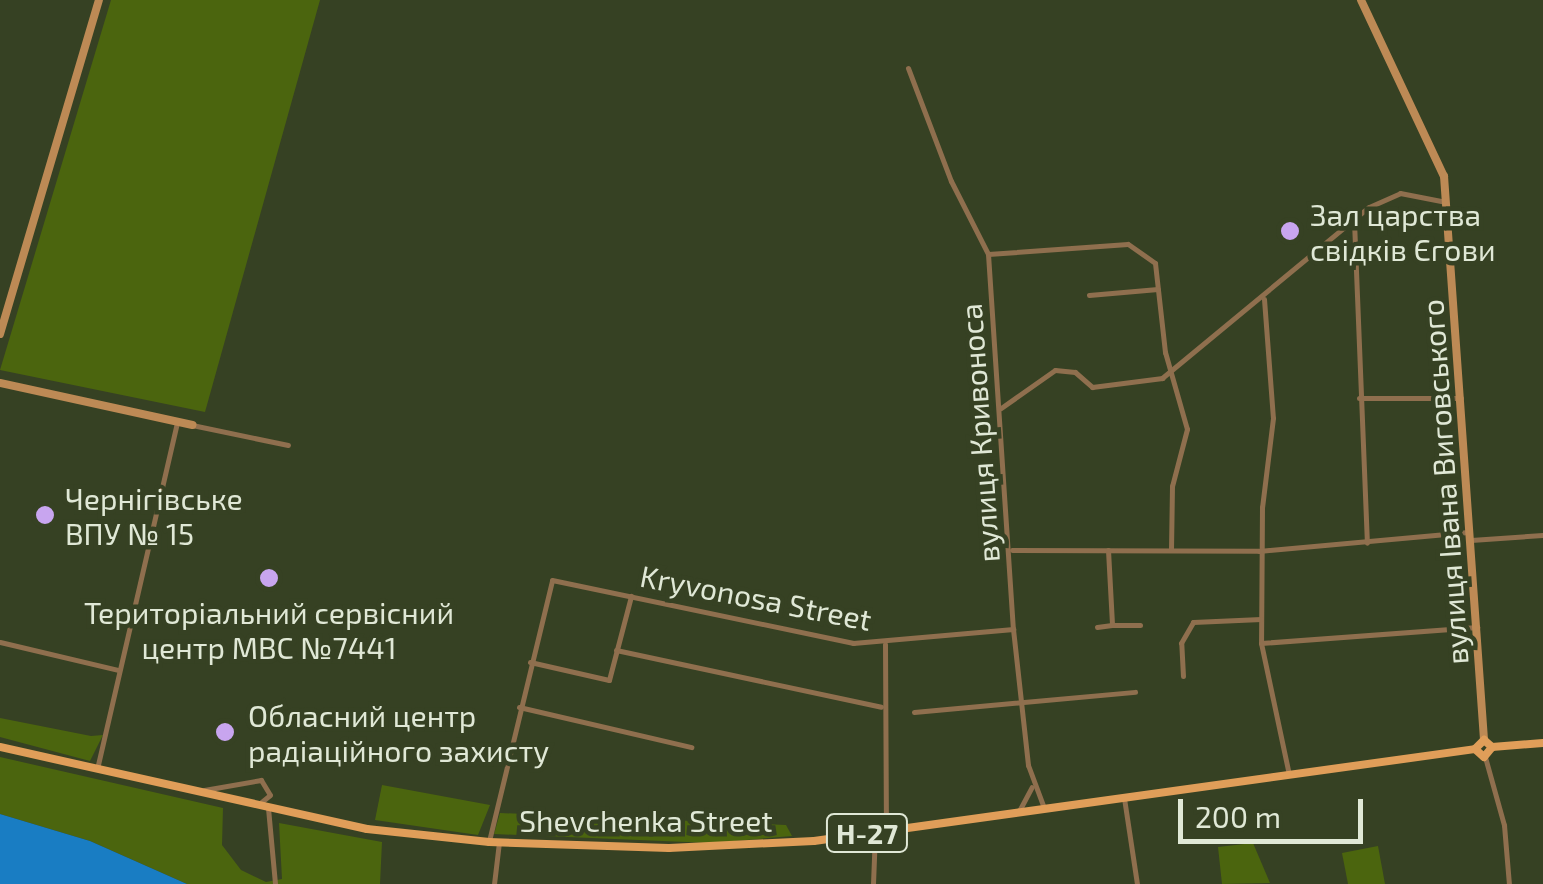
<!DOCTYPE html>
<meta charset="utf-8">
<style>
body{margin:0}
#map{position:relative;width:1543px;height:884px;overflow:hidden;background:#364123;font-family:"Exo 2",sans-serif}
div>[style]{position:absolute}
.green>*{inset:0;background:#4b650e}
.water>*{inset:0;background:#197dc3}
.street>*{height:5px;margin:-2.5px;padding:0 2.5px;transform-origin:2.5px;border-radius:2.5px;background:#8f6f4e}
.secondary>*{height:8px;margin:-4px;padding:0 4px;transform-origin:4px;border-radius:4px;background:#bd8a55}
.primary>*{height:8px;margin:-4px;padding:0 4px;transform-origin:4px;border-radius:4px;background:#e09e59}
.dots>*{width:28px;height:28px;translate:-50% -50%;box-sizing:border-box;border:5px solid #364123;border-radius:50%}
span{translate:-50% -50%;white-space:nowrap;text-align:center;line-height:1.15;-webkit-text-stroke:9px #364123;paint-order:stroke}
.shield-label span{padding:2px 8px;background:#364123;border:2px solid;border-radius:8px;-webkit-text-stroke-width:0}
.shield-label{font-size:28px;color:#e0e8d6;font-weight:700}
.poi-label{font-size:30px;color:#e0e8d6}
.left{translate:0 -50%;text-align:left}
.street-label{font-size:30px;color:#e0e8d6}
.scale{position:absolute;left:1178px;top:799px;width:185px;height:45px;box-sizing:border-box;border:5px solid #e0e8d6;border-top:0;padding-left:12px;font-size:30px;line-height:35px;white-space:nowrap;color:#e0e8d6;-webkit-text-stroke:8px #364123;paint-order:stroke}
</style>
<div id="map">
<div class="green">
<div style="clip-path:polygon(111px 0,320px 0,205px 412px,0 370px)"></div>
<div style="clip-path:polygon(0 718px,91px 736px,103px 735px,90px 761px,0 737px)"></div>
<div style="clip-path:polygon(0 757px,223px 808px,222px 845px,241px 870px,266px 882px,282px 879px,279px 823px,382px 842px,380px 884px,187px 884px,90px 841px,0 814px)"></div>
<div style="clip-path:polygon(382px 785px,490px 805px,478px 835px,375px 820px)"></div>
<div style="clip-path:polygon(500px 813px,786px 825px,792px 836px,710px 843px,494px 834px)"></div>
<div style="clip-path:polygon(1253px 843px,1270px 883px,1222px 884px,1218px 847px)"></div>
<div style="clip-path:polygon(1378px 846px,1385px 884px,1348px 884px,1342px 853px)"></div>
</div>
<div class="water">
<div style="clip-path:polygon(0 814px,90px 841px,187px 884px,0 884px)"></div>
</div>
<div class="street">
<div style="left:908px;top:68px;width:121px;rotate:69.2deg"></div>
<div style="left:951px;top:181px;width:82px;rotate:63.1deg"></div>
<div style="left:988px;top:254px;width:376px;rotate:86.2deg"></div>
<div style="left:1013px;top:629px;width:137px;rotate:83.7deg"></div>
<div style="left:1028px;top:765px;width:46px;rotate:69.6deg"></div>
<div style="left:1354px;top:221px;width:322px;rotate:87.7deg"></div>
<div style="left:988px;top:254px;width:140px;rotate:-4.1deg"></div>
<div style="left:1128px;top:244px;width:33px;rotate:35deg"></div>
<div style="left:1155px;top:263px;width:90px;rotate:83.6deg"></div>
<div style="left:1165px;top:352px;width:80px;rotate:74.1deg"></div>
<div style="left:1187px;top:429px;width:59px;rotate:104.7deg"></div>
<div style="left:1172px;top:486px;width:64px;rotate:90.9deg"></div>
<div style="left:1089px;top:295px;width:69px;rotate:-5deg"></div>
<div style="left:1264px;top:299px;width:119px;rotate:85.7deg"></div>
<div style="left:1273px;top:418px;width:90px;rotate:97deg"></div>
<div style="left:1262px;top:507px;width:136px;rotate:90.4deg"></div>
<div style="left:1261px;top:643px;width:135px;rotate:78deg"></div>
<div style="left:1359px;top:398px;width:102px"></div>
<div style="left:1001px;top:408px;width:66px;rotate:-35.1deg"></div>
<div style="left:1055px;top:370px;width:20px;rotate:6deg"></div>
<div style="left:1075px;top:372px;width:23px;rotate:41deg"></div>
<div style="left:1092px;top:387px;width:71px;rotate:-7.3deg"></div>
<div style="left:1162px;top:378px;width:268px;rotate:-39.6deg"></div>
<div style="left:1369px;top:207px;width:34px;rotate:-24deg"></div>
<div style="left:1400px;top:193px;width:47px;rotate:11.1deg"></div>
<div style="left:192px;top:425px;width:98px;rotate:11.8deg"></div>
<div style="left:1471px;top:540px;width:72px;rotate:-4deg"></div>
<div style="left:1012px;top:550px;width:247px;rotate:0.2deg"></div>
<div style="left:1259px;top:551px;width:210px;rotate:-5.2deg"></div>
<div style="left:1108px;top:550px;width:75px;rotate:86.9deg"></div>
<div style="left:1112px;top:625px;width:28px"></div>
<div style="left:1097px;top:627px;width:15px;rotate:-8deg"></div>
<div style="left:0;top:642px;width:121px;rotate:13.3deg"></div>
<div style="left:1261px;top:643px;width:217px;rotate:-4.2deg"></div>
<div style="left:885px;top:644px;width:187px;rotate:89.7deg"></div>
<div style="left:616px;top:650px;width:271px;rotate:12.1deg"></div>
<div style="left:530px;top:662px;width:81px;rotate:12.8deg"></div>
<div style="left:609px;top:680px;width:87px;rotate:-75.3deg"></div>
<div style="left:1183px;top:676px;width:33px;rotate:-93deg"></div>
<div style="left:1181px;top:643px;width:24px;rotate:-60deg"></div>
<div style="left:1193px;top:622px;width:68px;rotate:-2.5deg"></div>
<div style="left:519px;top:707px;width:177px;rotate:13.1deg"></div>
<div style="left:914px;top:712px;width:222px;rotate:-5.2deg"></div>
<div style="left:1485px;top:757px;width:71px;rotate:74.4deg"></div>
<div style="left:1504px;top:825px;width:59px;rotate:85.2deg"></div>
<div style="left:97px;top:769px;width:356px;rotate:-77deg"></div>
<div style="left:204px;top:790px;width:58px;rotate:-10deg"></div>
<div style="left:261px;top:780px;width:17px;rotate:59deg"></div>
<div style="left:270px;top:795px;width:13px;rotate:141deg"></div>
<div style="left:1124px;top:798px;width:87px;rotate:81.4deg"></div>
<div style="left:268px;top:808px;width:76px;rotate:84.7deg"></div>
<div style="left:1019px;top:811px;width:27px;rotate:-62deg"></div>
<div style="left:489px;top:841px;width:268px;rotate:-76.4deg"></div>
<div style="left:552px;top:580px;width:308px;rotate:11.8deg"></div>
<div style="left:853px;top:643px;width:161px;rotate:-5deg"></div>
<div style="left:494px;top:884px;width:42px;rotate:-83.2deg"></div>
<div style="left:873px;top:884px;width:52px;rotate:-87.8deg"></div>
</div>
<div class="secondary">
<div style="left:1361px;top:0;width:195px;rotate:64.8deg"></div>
<div style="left:1444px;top:176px;width:565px;rotate:85.94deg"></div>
<div style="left:0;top:334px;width:348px;rotate:-73.5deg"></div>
<div style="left:0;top:383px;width:197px;rotate:12.3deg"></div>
</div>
<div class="primary">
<div style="left:0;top:747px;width:376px;rotate:12.6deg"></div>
<div style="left:367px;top:829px;width:123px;rotate:6.1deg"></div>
<div style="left:489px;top:842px;width:180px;rotate:1.9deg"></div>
<div style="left:669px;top:848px;width:145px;rotate:-2.8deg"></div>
<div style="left:814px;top:841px;width:667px;rotate:-7.92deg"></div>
<div style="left:1492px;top:747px;width:51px;rotate:-4.5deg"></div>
<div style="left:1475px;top:749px;width:12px;rotate:42deg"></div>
<div style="left:1484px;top:757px;width:13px;rotate:-51deg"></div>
<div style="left:1475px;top:749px;width:13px;rotate:-45deg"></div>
<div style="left:1484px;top:740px;width:11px;rotate:41deg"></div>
</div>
<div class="dots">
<div style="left:1290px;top:231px;background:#c8a5ef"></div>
<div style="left:45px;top:515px;background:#c8a5ef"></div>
<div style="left:269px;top:578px;background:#c8a5ef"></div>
<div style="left:225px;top:732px;background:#c8a5ef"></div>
</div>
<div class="shield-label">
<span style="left:867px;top:833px">Н-27</span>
</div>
<div class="poi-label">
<span class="left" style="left:1310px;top:231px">Зал царства<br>свідків Єгови</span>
<span class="left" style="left:65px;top:515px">Чернігівське<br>ВПУ № 15</span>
<span style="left:269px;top:629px">Територіальний сервісний<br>центр МВС №7441</span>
<span class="left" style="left:248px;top:732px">Обласний центр<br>радіаційного захисту</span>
</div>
<div class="street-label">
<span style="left:979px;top:433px;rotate:-94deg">вулиця Кривоноса</span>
<span style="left:1444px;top:482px;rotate:-94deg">вулиця Івана Виговського</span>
<span style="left:756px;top:597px;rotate:11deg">Kryvonosa Street</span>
<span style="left:646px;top:820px">Shevchenka Street</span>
</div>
<div class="scale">200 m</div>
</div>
